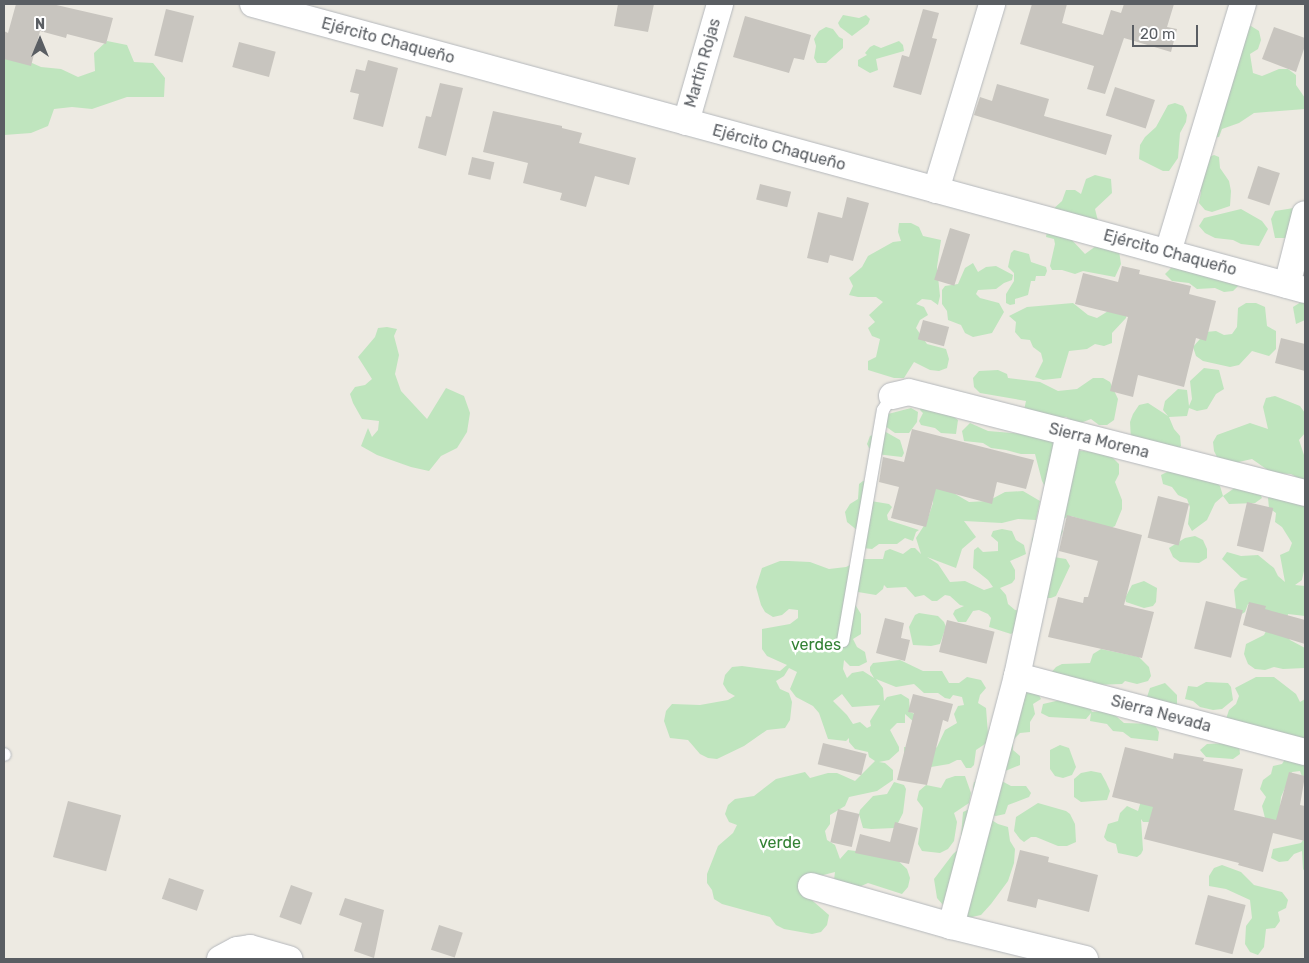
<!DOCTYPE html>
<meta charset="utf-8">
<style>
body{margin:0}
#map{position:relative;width:1309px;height:963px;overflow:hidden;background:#edeae2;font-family:Rubik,sans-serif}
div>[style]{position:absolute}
.green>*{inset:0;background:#bfe5be}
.building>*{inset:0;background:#c8c5bf;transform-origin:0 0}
.roads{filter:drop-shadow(0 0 1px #b5b8bc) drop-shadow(0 0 1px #b5b8bc)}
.lane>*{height:12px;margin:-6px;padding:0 6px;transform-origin:6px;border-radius:6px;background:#fff}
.street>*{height:26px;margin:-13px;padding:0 13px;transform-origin:13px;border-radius:13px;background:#fff}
span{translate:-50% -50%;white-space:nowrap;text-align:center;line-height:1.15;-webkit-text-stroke:5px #fff;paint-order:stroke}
.street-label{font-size:16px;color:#5a5e63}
.park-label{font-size:16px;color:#338134}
.frame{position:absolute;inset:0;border:5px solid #5a5e63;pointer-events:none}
.north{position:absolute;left:15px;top:15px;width:50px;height:50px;-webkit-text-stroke:4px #fff;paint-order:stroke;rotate:0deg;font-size:14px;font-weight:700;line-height:20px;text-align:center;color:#5a5e63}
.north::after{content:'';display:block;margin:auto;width:18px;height:22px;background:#5a5e63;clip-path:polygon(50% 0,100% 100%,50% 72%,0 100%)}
.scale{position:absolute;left:1132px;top:25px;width:66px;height:22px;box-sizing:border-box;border:2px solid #5a5e63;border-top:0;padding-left:6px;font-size:15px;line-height:18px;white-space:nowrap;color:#5a5e63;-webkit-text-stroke:4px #fff;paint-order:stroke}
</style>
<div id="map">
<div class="green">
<div style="clip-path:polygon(843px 15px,859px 18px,866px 15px,870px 19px,868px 24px,852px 36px,840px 27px,838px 23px)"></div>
<div style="clip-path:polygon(1251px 26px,1259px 31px,1261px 40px,1258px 49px,1250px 54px,1253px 73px,1262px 76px,1279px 69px,1288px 69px,1296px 75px,1296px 85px,1305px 98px,1305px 109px,1254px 113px,1239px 123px,1222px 129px,1219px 137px,1210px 138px,1248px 27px)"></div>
<div style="clip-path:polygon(826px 27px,833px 29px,839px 37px,843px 39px,843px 48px,826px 63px,817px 63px,814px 58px,816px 46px,814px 39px,819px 31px)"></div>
<div style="clip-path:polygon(107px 41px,127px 45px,134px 62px,153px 63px,165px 78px,164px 97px,127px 97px,92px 109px,72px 107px,54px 109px,48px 126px,31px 133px,4px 135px,4px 57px,23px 59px,41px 67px,61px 69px,78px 77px,95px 71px,94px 53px)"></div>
<div style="clip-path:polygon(899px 41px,903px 45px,904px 51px,876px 59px,878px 70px,870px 73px,858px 66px,858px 60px,867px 55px,865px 53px,870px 47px,874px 45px,881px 48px)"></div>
<div style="clip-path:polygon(1175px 103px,1183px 106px,1187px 115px,1186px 122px,1180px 133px,1178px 158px,1169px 171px,1163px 171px,1139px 159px,1140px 145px,1145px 137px,1156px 127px,1168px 105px)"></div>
<div style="clip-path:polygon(1214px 155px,1219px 157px,1220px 168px,1229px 181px,1231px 191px,1230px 206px,1212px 212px,1205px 210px,1199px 203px,1201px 192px,1199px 187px,1209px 157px)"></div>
<div style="clip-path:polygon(1095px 175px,1111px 179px,1112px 193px,1095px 209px,1099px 225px,1069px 237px,1085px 254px,1096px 246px,1119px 251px,1121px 264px,1115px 277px,1083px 271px,1075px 274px,1062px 270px,1052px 270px,1050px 266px,1055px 244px,1054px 239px,1046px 237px,1050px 212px,1062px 201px,1066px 190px,1075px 190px,1081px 194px,1086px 179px)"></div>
<div style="clip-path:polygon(1294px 208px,1303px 238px,1275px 238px,1271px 219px,1275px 211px)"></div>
<div style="clip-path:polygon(1241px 209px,1262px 221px,1268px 229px,1259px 246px,1241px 244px,1233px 240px,1215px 238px,1205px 233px,1199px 226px,1204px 218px)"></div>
<div style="clip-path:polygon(899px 223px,911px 223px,919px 227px,923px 236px,941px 240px,937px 267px,940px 296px,938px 305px,931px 300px,922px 299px,916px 304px,924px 307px,928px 315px,920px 320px,916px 328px,927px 344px,946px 349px,949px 359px,947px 368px,939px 371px,930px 370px,914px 362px,904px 378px,894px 378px,868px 370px,868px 361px,876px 357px,880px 339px,872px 336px,868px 328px,875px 322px,869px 315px,883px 302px,876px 297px,858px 297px,849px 295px,853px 286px,849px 278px,862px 267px,868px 256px,893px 242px,901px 241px,898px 232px)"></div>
<div style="clip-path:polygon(1014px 250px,1029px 254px,1031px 262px,1046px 267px,1047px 271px,1045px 276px,1036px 276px,1035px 281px,1031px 281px,1028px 295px,1015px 299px,1015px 304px,1010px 305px,1006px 303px,1006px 294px,1014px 281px,1014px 273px,1008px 267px,1011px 253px)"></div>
<div style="clip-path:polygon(973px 263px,978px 272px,986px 267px,996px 266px,1013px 275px,1012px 280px,1004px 283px,996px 289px,978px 290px,976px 294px,980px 298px,999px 303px,1004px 312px,992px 333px,973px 337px,965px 333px,961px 325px,948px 320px,947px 311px,942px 304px,942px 290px,945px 286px,958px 284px,965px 268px)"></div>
<div style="clip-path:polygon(1172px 267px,1239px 285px,1233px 291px,1224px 292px,1215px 288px,1197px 289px,1189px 283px,1172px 281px,1165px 274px)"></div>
<div style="clip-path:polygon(1301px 302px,1305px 302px,1305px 320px,1296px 324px,1293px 307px)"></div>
<div style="clip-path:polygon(1073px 303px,1088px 315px,1097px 318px,1113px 308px,1128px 309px,1126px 318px,1112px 333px,1112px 343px,1104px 346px,1095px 344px,1087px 349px,1069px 351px,1061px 378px,1043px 380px,1035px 377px,1043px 361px,1041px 353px,1033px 347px,1030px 340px,1021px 339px,1015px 332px,1016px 322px,1009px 316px,1027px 307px)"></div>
<div style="clip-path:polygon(1246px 303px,1256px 303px,1265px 307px,1267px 326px,1276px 331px,1276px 349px,1269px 356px,1252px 351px,1239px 365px,1230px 367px,1203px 361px,1196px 356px,1193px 347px,1206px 332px,1216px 331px,1224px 335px,1232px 334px,1237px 327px,1238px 308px)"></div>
<div style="clip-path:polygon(387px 327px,397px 329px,394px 336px,399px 355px,395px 374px,401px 391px,427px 419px,446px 388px,464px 396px,470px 413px,467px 432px,457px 448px,441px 456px,429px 471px,411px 467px,377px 455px,361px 446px,368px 428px,372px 437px,378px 430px,379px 421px,362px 419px,353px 403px,350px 394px,355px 387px,365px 385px,372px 379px,358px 357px,375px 337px,378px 328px)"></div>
<div style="clip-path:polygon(1204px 368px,1219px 370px,1224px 389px,1216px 394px,1207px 409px,1197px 411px,1189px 408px,1187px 416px,1169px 417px,1174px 429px,1180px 436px,1181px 446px,1174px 452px,1131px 440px,1130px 422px,1133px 414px,1139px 405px,1148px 403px,1168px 416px,1163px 410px,1165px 401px,1178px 389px,1187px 390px,1189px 406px,1192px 399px,1190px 381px)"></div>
<div style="clip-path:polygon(998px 370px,1007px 374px,1008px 378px,1040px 382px,1058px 391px,1077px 389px,1093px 378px,1103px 378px,1110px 382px,1118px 399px,1114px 420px,1107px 425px,1099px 425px,1091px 419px,1083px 422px,1074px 422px,1066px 417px,1048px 421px,1024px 410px,1026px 401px,980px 393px,974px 387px,973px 378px,979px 371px)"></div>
<div style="clip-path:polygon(1275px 396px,1300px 406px,1305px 413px,1305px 433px,1299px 440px,1305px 458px,1305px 482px,1291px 474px,1272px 473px,1252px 459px,1234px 463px,1218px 459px,1214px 451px,1213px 442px,1217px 435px,1250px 423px,1268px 429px,1263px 407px,1266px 398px)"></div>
<div style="clip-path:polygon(921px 406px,954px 417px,958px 420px,956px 434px,941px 433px,935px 428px,921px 425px,919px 421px,923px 413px,920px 410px)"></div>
<div style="clip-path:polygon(911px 408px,918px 412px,917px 422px,909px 433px,895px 433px,885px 426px,888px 414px)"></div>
<div style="clip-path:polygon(970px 423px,988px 431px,1038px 435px,1052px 440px,1055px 444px,1048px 472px,1075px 450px,1109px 454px,1119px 464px,1119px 474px,1115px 482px,1122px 500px,1122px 509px,1115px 526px,1111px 528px,1071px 516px,1062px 519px,1042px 481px,1035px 454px,1021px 454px,1006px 450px,991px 448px,983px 443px,964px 441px,962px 431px)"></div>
<div style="clip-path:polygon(884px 431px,900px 440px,904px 453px,902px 457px,876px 454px,869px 448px,867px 444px,870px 436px)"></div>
<div style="clip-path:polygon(evenodd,912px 469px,969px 502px,988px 501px,1005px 492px,1023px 491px,1040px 501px,1036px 520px,1018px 519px,1002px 523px,964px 521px,976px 537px,962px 549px,956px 568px,927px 557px,938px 564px,950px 582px,965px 581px,984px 590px,993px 587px,988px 580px,973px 568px,974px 550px,978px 547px,983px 552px,998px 551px,998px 542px,991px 536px,993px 531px,1002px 529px,1012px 531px,1016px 540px,1024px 545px,1026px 554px,1010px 561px,1015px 570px,1015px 579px,1012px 583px,1000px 588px,1006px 595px,1008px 604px,1015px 610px,1025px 612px,1019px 628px,1011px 634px,989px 627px,991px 618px,988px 614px,979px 610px,973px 611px,966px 622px,958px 622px,953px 614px,955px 610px,964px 606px,960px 605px,950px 596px,945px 595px,937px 601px,932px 601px,924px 595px,915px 597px,906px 587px,887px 588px,884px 585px,883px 589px,876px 595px,858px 592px,851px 598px,861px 614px,861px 634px,853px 639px,857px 647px,865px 652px,867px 662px,859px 666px,850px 666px,844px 660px,843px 669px,847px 678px,852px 673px,863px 671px,874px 678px,870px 671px,870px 667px,873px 663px,900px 660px,923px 671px,942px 671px,949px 683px,959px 683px,967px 677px,981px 680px,986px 688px,980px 695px,978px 703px,986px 708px,988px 734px,989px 728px,997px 723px,1006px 689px,1037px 691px,1041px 699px,1033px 704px,1035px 714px,1030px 722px,1030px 732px,1020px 733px,1013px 740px,1013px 750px,1020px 756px,1020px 765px,993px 776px,988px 742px,976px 750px,974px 765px,971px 768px,966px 768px,961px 760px,957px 760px,949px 764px,931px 767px,904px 756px,904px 747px,933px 750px,937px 747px,945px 730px,957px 723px,954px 714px,958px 706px,964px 705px,962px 697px,953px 695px,950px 699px,945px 698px,938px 693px,924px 693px,914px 684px,896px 687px,876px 679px,883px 688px,884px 701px,887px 697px,901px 694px,909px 699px,910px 712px,920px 716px,915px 723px,905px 714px,905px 723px,897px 723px,890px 730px,899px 747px,899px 751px,889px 760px,879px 762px,885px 763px,893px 770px,893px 780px,877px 791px,849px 797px,845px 806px,830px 815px,830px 824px,825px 831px,827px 840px,835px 845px,840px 859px,848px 850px,893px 856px,907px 869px,910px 878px,908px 887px,902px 894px,868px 883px,859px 887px,834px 880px,835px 872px,808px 879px,807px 896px,829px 915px,827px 925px,821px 932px,812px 934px,784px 929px,776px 925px,770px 917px,722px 904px,714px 899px,712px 890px,707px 883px,707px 874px,718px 846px,733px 833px,737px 825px,729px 822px,725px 814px,728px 805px,735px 799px,754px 796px,776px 779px,805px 772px,810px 778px,828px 773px,837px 773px,855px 781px,875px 761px,869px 757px,868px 752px,855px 749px,849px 742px,849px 738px,846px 741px,828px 739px,819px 713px,813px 706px,796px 697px,790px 689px,797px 672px,789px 668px,784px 676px,776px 681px,780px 689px,789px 693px,792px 702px,790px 720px,785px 728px,767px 730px,744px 746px,717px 759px,708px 758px,700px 754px,688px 740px,670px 738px,664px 721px,666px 711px,672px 704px,700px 705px,728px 700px,735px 696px,728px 692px,723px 684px,725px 675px,732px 667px,742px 666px,780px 671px,787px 665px,767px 656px,762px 649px,762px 629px,790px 624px,798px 618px,798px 610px,789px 609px,782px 615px,773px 617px,765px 612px,761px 605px,756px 587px,762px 568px,780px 561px,789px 561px,810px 562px,829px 569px,846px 567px,863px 559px,883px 559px,885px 551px,890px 549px,903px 554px,911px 548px,915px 548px,921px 554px,916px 538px,927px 521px,933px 503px,932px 494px,912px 469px,842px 694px,852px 707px,880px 705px,870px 721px,871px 726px,867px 728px,860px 722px,853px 724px,847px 715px,833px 701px,842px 694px)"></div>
<div style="clip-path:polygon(1169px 471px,1207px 473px,1220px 486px,1223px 496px,1236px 487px,1258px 489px,1262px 498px,1255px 503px,1229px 504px,1223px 496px,1215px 503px,1207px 520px,1192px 531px,1188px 524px,1190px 507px,1187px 499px,1178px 495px,1172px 487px,1163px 484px,1161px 475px)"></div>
<div style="clip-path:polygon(872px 479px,871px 501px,889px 504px,892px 507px,887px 515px,888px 520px,919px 530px,916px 532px,913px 541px,905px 538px,897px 544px,879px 544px,872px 549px,863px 548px,858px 531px,847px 522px,845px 512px,850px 504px,858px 499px,859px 484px,863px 481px)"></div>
<div style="clip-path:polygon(1275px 493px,1305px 502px,1304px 571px,1302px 580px,1295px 585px,1305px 586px,1305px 616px,1288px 614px,1285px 632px,1290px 640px,1305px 648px,1305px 668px,1283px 669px,1274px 667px,1265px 670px,1255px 669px,1248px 664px,1244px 654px,1246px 644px,1264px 635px,1268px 627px,1256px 604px,1248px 604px,1245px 612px,1237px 617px,1234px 590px,1240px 582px,1248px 579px,1241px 577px,1222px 559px,1227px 552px,1241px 556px,1258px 555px,1274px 568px,1278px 576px,1285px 582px,1280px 555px,1289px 551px,1292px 543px,1282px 527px,1275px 522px,1276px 513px,1269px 508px,1268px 498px)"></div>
<div style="clip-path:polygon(1061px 527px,1063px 531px,1061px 536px,1053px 541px,1054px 557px,1066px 559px,1070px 566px,1056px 596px,1051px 598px,1031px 598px,1032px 539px,1036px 530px)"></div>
<div style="clip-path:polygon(1195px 536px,1203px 540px,1207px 549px,1207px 558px,1199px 563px,1180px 562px,1173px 557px,1169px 548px,1185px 538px)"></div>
<div style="clip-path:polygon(1144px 581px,1157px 588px,1156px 602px,1153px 606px,1144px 608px,1126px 602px,1125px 598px,1132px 585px)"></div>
<div style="clip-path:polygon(919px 613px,938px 616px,944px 622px,946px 627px,940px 644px,931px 646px,913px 645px,909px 627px,915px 615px)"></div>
<div style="clip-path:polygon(1101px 649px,1139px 657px,1149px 667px,1151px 676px,1148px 681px,1137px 684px,1125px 681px,1122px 684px,1095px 685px,1092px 681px,1083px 683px,1050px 674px,1056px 667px,1062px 664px,1090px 663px,1093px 654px)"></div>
<div style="clip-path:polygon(1256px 677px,1274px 677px,1296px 694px,1300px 702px,1305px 699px,1305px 744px,1226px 719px,1229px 710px,1236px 704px,1239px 696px,1235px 688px)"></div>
<div style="clip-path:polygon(1206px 682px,1228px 683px,1231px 687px,1233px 700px,1222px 709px,1213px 710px,1200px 707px,1193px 701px,1185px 699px,1188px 686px,1197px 687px)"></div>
<div style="clip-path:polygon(1165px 683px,1177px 695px,1177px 705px,1174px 708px,1156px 708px,1147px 697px,1150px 688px)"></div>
<div style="clip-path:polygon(1069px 698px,1088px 704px,1092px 712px,1109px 710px,1124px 723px,1154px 724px,1159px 732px,1158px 741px,1131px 738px,1123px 732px,1113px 731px,1107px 724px,1090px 721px,1091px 713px,1086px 719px,1049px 717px,1041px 713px,1043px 704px)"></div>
<div style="clip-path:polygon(1229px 743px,1239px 745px,1240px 754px,1233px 759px,1206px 757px,1200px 750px,1207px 744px)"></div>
<div style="clip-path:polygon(1060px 745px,1069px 748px,1076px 767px,1072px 775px,1063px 778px,1055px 776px,1050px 769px,1050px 750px)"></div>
<div style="clip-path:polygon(1287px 756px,1305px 760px,1305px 785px,1300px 771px,1292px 772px,1281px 797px,1279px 816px,1276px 825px,1266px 822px,1262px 806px,1266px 797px,1260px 789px,1263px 780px,1271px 774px,1273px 766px,1282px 764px)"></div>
<div style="clip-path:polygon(1091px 771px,1101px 773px,1106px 782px,1110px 791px,1107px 800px,1081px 802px,1074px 797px,1074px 779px,1081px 773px)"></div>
<div style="clip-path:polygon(955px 776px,965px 776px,971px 793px,969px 803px,954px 813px,957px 822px,954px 841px,948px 849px,940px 853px,922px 851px,918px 844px,923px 808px,917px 800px,919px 791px,926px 785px,941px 788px,946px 779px)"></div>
<div style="clip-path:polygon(998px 779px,1011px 786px,1026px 786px,1031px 793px,1029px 797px,1008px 805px,1005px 814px,996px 816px,991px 815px,975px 795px,973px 787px,974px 782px,978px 781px)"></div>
<div style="clip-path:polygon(894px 782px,904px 785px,906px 789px,903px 813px,897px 825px,894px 828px,871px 829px,863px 828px,859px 814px,860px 810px,873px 796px,887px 794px)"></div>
<div style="clip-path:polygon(1155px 798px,1152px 822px,1143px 822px,1141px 819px,1143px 850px,1141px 854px,1137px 857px,1118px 853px,1116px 844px,1107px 841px,1104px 837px,1108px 824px,1118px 821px,1120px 813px,1127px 806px,1138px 811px,1141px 801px)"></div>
<div style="clip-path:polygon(1038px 803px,1066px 811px,1070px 814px,1075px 824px,1076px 842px,1067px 846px,1058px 846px,1036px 837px,1031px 837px,1024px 842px,1020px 839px,1014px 831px,1016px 817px)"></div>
<div style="clip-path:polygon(972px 808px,998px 824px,1008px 827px,1010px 841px,1015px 849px,1014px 863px,1008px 881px,991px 904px,981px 915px,967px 918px,943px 905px,937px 898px,934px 879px,953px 854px,960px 848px,963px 812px)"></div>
<div style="clip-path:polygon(1305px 837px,1305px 872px,1303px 869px,1302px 851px,1294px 854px,1288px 861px,1279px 862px,1271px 858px,1273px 849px,1301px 843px)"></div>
<div style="clip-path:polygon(1222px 865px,1241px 872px,1254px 885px,1282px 892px,1288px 900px,1286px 908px,1278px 912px,1280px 921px,1275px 928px,1266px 929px,1264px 947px,1258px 955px,1250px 952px,1245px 944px,1246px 926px,1252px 918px,1250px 900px,1226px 889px,1209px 886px,1209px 876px,1214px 868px)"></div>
</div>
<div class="building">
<div style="clip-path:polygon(16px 4px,52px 4px,113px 18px,106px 44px,67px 34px,66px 38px,40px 31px,31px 66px,4px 59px,4px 31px,8px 33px)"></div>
<div style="clip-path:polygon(618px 4px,654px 4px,648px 32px,614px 26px)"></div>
<div style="clip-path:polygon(1032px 4px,1067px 4px,1062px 23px,1103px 35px,1111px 10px,1121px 13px,1124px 4px,1174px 4px,1167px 27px,1177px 29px,1171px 52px,1124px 38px,1105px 94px,1087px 89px,1094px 66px,1020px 44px)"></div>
<div style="left:166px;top:9px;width:29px;height:48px;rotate:14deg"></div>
<div style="clip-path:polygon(923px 9px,939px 13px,932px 38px,937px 39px,921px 95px,893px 87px,902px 55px,909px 57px)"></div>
<div style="clip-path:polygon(745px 16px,811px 35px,804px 60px,794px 58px,789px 73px,733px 57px)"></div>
<div style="clip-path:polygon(1274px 27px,1305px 38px,1305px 46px,1296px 72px,1262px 59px)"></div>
<div style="left:239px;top:42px;width:38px;height:26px;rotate:15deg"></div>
<div style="clip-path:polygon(368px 60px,398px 68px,383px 127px,353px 119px,359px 94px,350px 92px,356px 69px,365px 71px)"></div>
<div style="clip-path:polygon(440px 83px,463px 88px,446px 156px,418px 148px,426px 116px,431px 117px)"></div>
<div style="clip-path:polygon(997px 84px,1049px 99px,1044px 116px,1112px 135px,1106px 155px,974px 115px,980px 97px,992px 101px)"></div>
<div style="left:1115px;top:87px;width:42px;height:30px;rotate:18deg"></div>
<div style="clip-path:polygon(493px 111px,562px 126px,562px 128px,582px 133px,579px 143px,636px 158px,629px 185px,595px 176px,586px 207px,560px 200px,562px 193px,523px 183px,528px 163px,483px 152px)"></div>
<div style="left:472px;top:157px;width:23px;height:18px;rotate:13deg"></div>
<div style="left:1258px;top:166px;width:23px;height:34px;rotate:18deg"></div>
<div style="left:760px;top:184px;width:32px;height:16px;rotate:14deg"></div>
<div style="clip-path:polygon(847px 197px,869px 203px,853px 261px,830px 255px,828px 263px,807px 258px,818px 212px,842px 218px)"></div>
<div style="left:950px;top:228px;width:21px;height:54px;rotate:17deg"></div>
<div style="clip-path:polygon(1122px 266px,1140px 270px,1139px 274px,1191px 286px,1189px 294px,1216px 301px,1206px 341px,1196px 338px,1184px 387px,1138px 375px,1133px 397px,1110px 391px,1128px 317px,1075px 304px,1083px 273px,1118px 282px)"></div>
<div style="left:923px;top:320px;width:27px;height:20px;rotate:15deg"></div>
<div style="clip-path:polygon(1281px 338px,1305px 344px,1305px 371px,1275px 363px)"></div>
<div style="clip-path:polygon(912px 429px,1034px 460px,1026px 489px,997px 482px,992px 504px,936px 489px,926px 527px,891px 518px,899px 487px,879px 482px,883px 457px,904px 462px)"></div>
<div style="left:1158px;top:496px;width:32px;height:43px;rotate:14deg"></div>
<div style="left:1247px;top:502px;width:27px;height:45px;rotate:13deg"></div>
<div style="clip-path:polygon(1067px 515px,1142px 535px,1124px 605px,1154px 612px,1142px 658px,1048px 637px,1058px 597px,1083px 603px,1084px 597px,1088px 597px,1098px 561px,1059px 551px)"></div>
<div style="left:1206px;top:601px;width:38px;height:49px;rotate:14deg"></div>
<div style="clip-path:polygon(1249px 602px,1266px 606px,1265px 609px,1305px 620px,1305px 644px,1243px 625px)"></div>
<div style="clip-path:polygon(885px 618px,904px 623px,901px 638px,910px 640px,905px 661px,876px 653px)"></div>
<div style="left:947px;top:620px;width:49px;height:33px;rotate:14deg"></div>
<div style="clip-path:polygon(913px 694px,953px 704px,948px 722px,943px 720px,927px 785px,897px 780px,914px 713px,908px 712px)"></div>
<div style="left:823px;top:743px;width:45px;height:22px;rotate:14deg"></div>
<div style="clip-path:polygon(1125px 747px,1173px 759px,1174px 753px,1204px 758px,1203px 761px,1243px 769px,1234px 810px,1276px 820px,1289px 772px,1305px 776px,1300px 805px,1305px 806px,1305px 841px,1273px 833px,1263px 872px,1238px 865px,1239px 863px,1144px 839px,1153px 807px,1112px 797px)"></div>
<div style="left:68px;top:801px;width:55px;height:58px;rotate:15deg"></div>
<div style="left:838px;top:809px;width:22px;height:34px;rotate:13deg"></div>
<div style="clip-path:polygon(895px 822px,918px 828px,909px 864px,855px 853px,860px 834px,890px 842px)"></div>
<div style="clip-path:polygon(1020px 850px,1049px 857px,1048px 862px,1098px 875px,1089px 912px,1038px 899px,1036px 908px,1007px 901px)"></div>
<div style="left:169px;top:878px;width:37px;height:22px;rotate:19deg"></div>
<div style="left:291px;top:885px;width:23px;height:34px;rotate:20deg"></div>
<div style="left:1208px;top:895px;width:39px;height:51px;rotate:15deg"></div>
<div style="clip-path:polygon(345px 898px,384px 910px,374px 958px,354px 951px,362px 923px,339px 915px)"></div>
<div style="left:439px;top:925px;width:25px;height:26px;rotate:18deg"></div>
</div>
<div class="roads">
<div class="lane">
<div style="left:843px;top:641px;width:234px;rotate:-80.2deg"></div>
<div style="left:883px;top:410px;width:17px;rotate:-57deg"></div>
<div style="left:4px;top:754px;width:1px;rotate:45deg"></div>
</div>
<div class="street">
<div style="left:253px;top:4px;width:1090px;rotate:15.21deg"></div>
<div style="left:686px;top:122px;width:123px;rotate:-73.9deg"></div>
<div style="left:936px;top:190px;width:194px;rotate:-73.2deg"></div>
<div style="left:1168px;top:252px;width:259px;rotate:-73.2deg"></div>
<div style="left:1287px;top:285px;width:73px;rotate:-75.8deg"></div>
<div style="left:892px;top:396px;width:17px;rotate:-13deg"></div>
<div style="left:909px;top:392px;width:409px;rotate:14.3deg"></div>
<div style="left:1017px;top:676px;width:298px;rotate:14.8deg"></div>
<div style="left:811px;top:886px;width:146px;rotate:15.9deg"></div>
<div style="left:951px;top:926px;width:138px;rotate:13.8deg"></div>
<div style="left:951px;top:926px;width:259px;rotate:-75.2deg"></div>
<div style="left:1017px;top:676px;width:248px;rotate:-77.9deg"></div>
<div style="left:220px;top:959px;width:19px;rotate:-28deg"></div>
<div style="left:237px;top:950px;width:13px;rotate:-9deg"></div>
<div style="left:250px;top:948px;width:41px;rotate:15.8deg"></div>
</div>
</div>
<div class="street-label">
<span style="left:388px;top:41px;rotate:15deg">Ejército Chaqueño</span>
<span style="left:703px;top:63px;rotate:-74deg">Martín Rojas</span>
<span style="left:779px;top:148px;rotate:15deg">Ejército Chaqueño</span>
<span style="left:1170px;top:253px;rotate:15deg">Ejército Chaqueño</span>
<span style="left:1099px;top:441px;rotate:14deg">Sierra Morena</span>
<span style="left:1161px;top:714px;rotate:15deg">Sierra Nevada</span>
</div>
<div class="park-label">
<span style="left:816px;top:645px">verdes</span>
<span style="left:780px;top:843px">verde</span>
</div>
<div class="frame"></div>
<div class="north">N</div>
<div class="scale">20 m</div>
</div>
